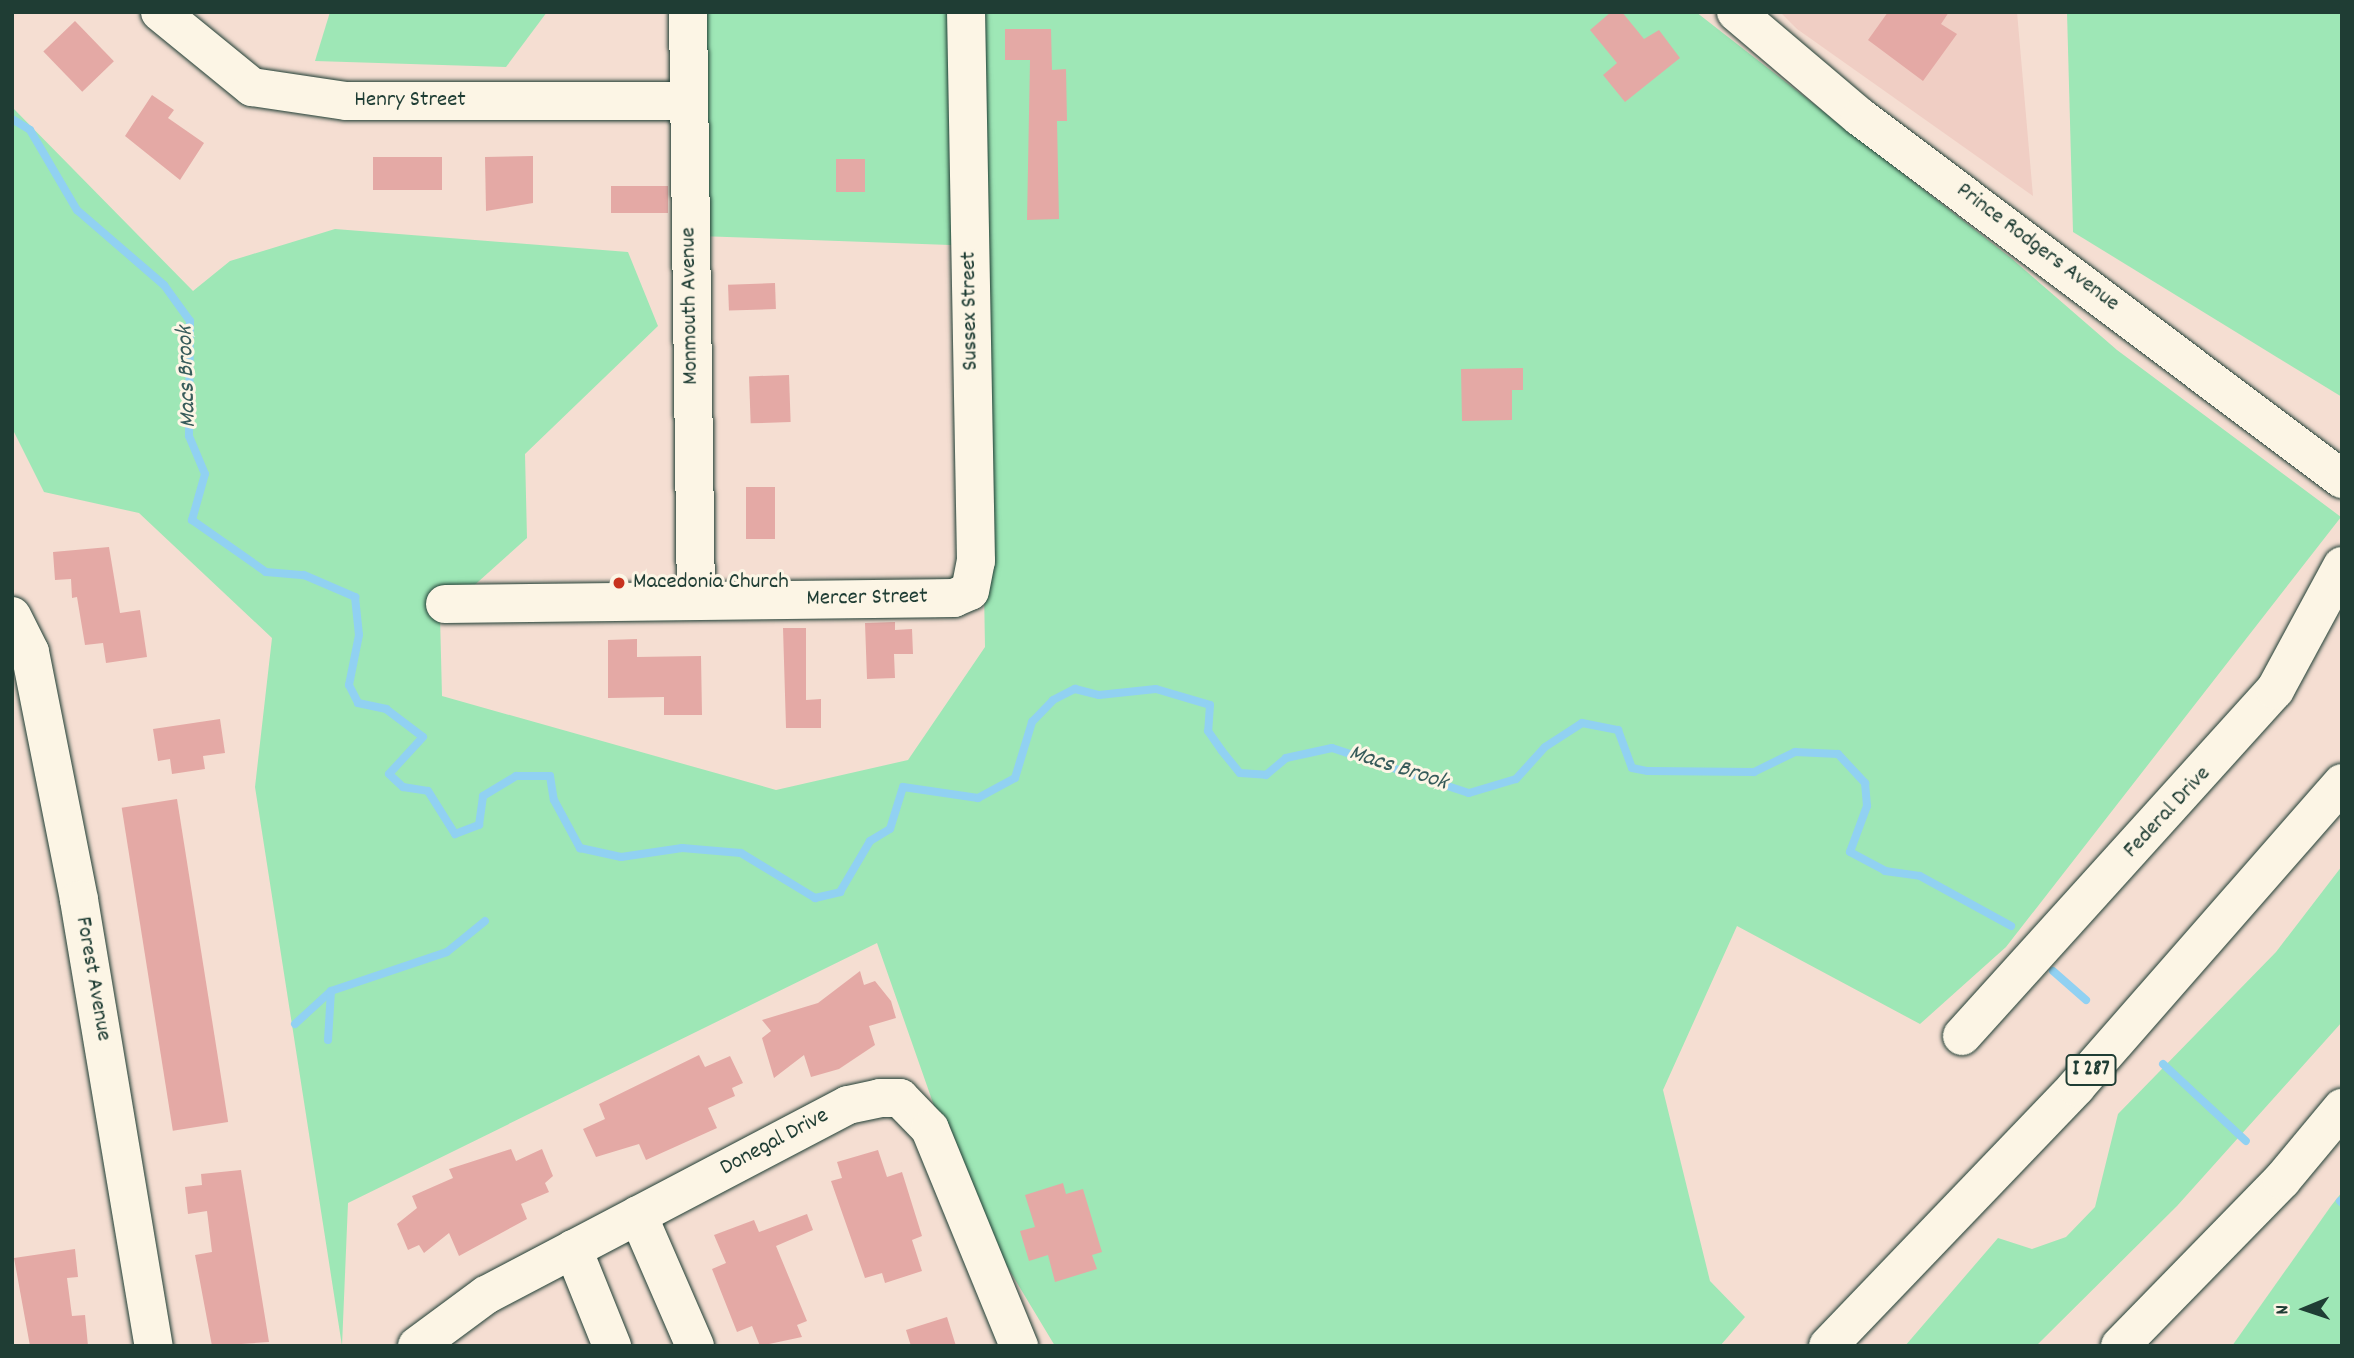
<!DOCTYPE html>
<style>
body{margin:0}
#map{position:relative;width:2354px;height:1358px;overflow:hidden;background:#f5ded2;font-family:Dekko,sans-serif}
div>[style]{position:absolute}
.built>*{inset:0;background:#f0cec4}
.green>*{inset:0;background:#9ee7b6}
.stream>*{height:8px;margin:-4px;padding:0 4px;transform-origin:4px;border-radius:4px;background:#91d1f2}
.building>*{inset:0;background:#e4a9a5;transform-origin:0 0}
.roads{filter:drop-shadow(0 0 2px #1f3d34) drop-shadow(0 0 2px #1f3d34)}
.minor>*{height:38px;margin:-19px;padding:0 19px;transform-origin:19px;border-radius:19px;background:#fcf5e5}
.highway>*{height:38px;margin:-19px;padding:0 19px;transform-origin:19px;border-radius:19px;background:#fcf5e5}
.dots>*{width:19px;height:19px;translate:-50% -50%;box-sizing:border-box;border:4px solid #fcf5e5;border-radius:50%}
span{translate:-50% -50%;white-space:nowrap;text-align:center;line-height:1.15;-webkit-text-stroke:6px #fcf5e5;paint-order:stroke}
.shield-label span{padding:2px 5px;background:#fcf5e5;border:2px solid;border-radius:5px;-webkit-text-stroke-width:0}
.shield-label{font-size:21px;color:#1f3d34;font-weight:700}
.street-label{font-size:23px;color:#1f3d34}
.poi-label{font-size:23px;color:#1f3d34}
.left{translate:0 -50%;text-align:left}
.water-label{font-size:24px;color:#365b5a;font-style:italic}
.frame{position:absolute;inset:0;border:14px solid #1f3d34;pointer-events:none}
.north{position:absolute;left:2270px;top:1274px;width:70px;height:70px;-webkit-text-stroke:5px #fcf5e5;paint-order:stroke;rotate:268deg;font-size:19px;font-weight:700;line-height:28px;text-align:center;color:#1f3d34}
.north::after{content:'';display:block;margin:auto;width:24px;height:32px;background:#1f3d34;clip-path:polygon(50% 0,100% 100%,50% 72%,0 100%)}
</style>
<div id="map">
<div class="built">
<div style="clip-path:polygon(1780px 12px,2017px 12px,2033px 196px,1797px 29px)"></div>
</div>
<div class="green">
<div style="clip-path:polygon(330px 12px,547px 12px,506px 67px,315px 61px)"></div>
<div style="clip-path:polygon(696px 12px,1696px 12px,2011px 258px,2117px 350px,2341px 517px,2006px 947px,1920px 1024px,1737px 926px,1663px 1090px,1710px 1281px,1745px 1317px,1720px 1346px,1055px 1346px,967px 1200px,877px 943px,348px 1203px,342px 1346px,255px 787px,272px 638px,139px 513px,44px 492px,12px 428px,12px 107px,193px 291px,230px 261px,335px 229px,628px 252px,658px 326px,525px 454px,527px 538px,440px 616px,442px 696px,776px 790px,908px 760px,985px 647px,978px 246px,698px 236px)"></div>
<div style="clip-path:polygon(2067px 12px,2342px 12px,2342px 397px,2073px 232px)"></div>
<div style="clip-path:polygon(2342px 866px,2342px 1022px,2177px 1206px,2036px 1346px,1905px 1346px,1998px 1238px,2032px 1249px,2066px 1237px,2095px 1207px,2118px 1114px,2276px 952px)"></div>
<div style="clip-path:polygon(2342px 1192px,2342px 1346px,2232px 1346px,2331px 1206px)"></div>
</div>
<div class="stream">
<div style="left:12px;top:119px;width:21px;rotate:31deg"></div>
<div style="left:30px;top:130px;width:93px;rotate:59.6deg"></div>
<div style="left:77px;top:210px;width:115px;rotate:40.8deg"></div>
<div style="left:164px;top:285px;width:44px;rotate:54.2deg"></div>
<div style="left:190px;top:321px;width:115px;rotate:90.5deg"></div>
<div style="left:189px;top:436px;width:41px;rotate:67.2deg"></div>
<div style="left:205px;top:474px;width:48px;rotate:105.8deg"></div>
<div style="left:192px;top:520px;width:90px;rotate:35.1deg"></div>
<div style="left:266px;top:572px;width:38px;rotate:5deg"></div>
<div style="left:304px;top:575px;width:56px;rotate:23.3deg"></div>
<div style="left:355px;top:597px;width:38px;rotate:84deg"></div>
<div style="left:359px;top:635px;width:51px;rotate:101.3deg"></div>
<div style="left:349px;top:685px;width:20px;rotate:63deg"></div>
<div style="left:358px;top:703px;width:29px;rotate:12deg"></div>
<div style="left:386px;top:709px;width:46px;rotate:37.1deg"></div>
<div style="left:423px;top:737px;width:50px;rotate:132.6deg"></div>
<div style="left:389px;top:774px;width:19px;rotate:43deg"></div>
<div style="left:403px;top:787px;width:25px;rotate:9deg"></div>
<div style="left:428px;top:791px;width:51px;rotate:57.9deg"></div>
<div style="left:455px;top:834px;width:26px;rotate:-21deg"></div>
<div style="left:479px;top:825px;width:29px;rotate:-82deg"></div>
<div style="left:483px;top:796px;width:39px;rotate:-31deg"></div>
<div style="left:516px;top:776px;width:34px"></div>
<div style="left:550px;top:776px;width:24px;rotate:81deg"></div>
<div style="left:554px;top:800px;width:55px;rotate:61.6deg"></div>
<div style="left:580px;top:848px;width:42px;rotate:12.4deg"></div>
<div style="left:621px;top:857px;width:62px;rotate:-8.4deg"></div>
<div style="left:682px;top:848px;width:59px;rotate:4.8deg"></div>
<div style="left:741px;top:853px;width:87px;rotate:31.3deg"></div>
<div style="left:815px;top:898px;width:26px;rotate:-13deg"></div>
<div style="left:840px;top:892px;width:59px;rotate:-59.5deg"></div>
<div style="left:870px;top:841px;width:23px;rotate:-31deg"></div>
<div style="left:890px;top:829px;width:44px;rotate:-72.8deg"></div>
<div style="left:903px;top:787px;width:76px;rotate:8.3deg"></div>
<div style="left:978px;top:798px;width:42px;rotate:-28.4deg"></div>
<div style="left:1015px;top:778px;width:59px;rotate:-73.1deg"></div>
<div style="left:1032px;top:722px;width:30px;rotate:-46deg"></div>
<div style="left:1053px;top:700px;width:25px;rotate:-27deg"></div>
<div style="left:1075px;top:689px;width:25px;rotate:14deg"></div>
<div style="left:1099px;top:695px;width:57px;rotate:-6deg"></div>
<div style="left:1156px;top:689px;width:56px;rotate:16.5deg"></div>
<div style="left:1210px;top:705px;width:26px;rotate:94deg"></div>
<div style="left:1208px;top:731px;width:24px;rotate:55deg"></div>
<div style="left:1222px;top:751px;width:28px;rotate:51deg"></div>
<div style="left:1240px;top:773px;width:26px;rotate:4deg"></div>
<div style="left:1266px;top:775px;width:26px;rotate:-40deg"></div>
<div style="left:1286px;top:758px;width:47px;rotate:-12.3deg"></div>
<div style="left:1332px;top:748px;width:144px;rotate:18.2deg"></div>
<div style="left:1469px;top:793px;width:49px;rotate:-16.6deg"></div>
<div style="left:1516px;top:779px;width:43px;rotate:-47.8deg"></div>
<div style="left:1545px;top:747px;width:44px;rotate:-33deg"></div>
<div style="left:1582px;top:723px;width:37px;rotate:11deg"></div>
<div style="left:1618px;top:730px;width:40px;rotate:69.8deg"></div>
<div style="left:1632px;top:768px;width:16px;rotate:11deg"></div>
<div style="left:1648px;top:771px;width:106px;rotate:0.5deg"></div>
<div style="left:1754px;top:772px;width:46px;rotate:-26deg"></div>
<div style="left:1795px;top:752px;width:43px;rotate:2.7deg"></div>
<div style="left:1838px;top:754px;width:40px;rotate:47deg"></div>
<div style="left:1865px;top:783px;width:23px;rotate:85deg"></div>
<div style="left:1867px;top:806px;width:49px;rotate:110.3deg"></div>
<div style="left:1850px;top:852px;width:40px;rotate:28deg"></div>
<div style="left:1885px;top:871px;width:35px;rotate:8deg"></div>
<div style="left:1920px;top:876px;width:104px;rotate:28.8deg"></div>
<div style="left:2053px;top:971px;width:44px;rotate:41.3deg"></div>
<div style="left:295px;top:1024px;width:49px;rotate:-42.5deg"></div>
<div style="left:331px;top:991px;width:122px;rotate:-18.6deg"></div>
<div style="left:447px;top:952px;width:49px;rotate:-39.2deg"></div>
<div style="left:328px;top:1040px;width:49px;rotate:-86.5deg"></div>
<div style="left:2163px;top:1064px;width:113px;rotate:42.9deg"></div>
<div style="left:2340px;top:1201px;width:3px;rotate:45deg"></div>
</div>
<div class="building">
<div style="clip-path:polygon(1611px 12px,1622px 12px,1644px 39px,1659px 30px,1680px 58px,1625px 102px,1603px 75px,1617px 63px,1590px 30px)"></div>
<div style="clip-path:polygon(1888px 12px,1949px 12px,1941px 24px,1957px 34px,1923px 81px,1868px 40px)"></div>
<div style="left:75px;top:21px;width:56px;height:44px;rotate:46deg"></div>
<div style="clip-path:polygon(1005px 29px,1051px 29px,1052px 70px,1066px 69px,1067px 121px,1057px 121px,1059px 219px,1027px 220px,1030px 60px,1005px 60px)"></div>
<div style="clip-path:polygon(152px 95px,174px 110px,168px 118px,204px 143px,180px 180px,125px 136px)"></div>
<div style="clip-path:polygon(533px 156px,533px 203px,486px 211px,485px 157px)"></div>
<div style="left:373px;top:157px;width:69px;height:33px"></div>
<div style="left:836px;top:159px;width:29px;height:33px"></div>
<div style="left:668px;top:186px;width:27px;height:57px;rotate:90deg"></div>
<div style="left:775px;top:283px;width:26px;height:47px;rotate:88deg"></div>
<div style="clip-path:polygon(1523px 368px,1523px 390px,1512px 390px,1512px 420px,1462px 421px,1461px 369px)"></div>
<div style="left:789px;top:375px;width:47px;height:40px;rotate:88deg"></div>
<div style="left:746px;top:487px;width:29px;height:52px"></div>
<div style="clip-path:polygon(109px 547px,120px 613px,140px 610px,147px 657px,106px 663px,103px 643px,85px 645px,77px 597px,72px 598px,71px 579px,55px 580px,53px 552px)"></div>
<div style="clip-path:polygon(895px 622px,895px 630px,912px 629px,913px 654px,894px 654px,895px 678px,867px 679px,865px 623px)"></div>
<div style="clip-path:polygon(783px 628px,806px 628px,806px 700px,821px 699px,821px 728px,786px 728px)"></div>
<div style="clip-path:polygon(637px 639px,637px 657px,701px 656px,702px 715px,664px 715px,664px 697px,608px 698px,608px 640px)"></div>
<div style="clip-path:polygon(220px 719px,225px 753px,203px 756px,205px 769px,172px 774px,170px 759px,158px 761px,153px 729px)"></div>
<div style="left:177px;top:799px;width:327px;height:56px;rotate:81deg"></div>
<div style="clip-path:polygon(860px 971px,864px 985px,875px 981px,891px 1001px,896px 1018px,869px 1026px,875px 1045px,839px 1069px,811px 1077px,804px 1055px,774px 1078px,762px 1038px,771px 1031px,762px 1020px,818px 1003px)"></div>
<div style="clip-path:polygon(699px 1055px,705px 1067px,730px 1056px,743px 1083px,732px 1088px,735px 1096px,708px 1108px,717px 1128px,646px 1160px,639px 1144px,596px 1157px,583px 1129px,605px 1119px,599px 1104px)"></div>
<div style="clip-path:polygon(511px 1149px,516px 1161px,542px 1149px,553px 1176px,545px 1183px,549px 1192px,521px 1204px,527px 1219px,459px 1256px,449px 1233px,424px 1253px,419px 1245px,408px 1250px,397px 1224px,417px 1208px,412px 1196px,453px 1178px,449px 1169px)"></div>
<div style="clip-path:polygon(878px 1150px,887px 1177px,902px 1172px,922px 1236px,912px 1240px,922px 1271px,885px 1283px,882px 1273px,865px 1278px,831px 1181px,842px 1178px,837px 1162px)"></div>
<div style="clip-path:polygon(241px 1170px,269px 1342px,212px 1346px,195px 1255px,212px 1252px,207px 1211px,188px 1214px,185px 1187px,202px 1185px,201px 1174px)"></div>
<div style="clip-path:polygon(1063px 1183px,1066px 1194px,1083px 1189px,1102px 1252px,1092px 1255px,1097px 1269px,1055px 1282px,1048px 1255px,1029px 1261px,1020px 1231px,1035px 1227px,1025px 1195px)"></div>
<div style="clip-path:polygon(807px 1214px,813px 1230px,776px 1246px,807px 1321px,797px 1325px,802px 1337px,760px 1346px,752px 1326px,737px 1332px,712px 1269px,726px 1263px,714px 1235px,754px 1220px,759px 1232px)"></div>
<div style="clip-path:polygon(75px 1249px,78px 1277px,67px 1278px,72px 1316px,85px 1315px,88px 1346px,30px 1346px,14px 1258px)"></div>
<div style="clip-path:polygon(947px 1317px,956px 1346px,911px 1346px,906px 1330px)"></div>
</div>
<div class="roads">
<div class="minor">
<div style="left:160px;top:12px;width:119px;rotate:39.2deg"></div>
<div style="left:252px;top:87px;width:95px;rotate:8.5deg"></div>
<div style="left:346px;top:101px;width:342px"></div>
<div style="left:688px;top:12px;width:588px;rotate:89.22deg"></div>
<div style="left:1736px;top:12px;width:162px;rotate:40.3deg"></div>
<div style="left:1860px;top:117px;width:603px;rotate:36.91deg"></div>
<div style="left:445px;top:604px;width:509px;rotate:-0.68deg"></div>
<div style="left:954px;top:598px;width:17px;rotate:-24deg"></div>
<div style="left:970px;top:591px;width:31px;rotate:-79deg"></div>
<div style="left:976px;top:561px;width:549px;rotate:-91.04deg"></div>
<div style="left:12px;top:616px;width:40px;rotate:63.4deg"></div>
<div style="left:30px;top:652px;width:253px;rotate:78.8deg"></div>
<div style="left:79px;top:900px;width:452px;rotate:80.5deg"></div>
<div style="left:1962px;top:1036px;width:467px;rotate:-47.9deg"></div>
<div style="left:2275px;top:690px;width:141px;rotate:-61.6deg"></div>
<div style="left:638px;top:1215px;width:143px;rotate:66.5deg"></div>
<div style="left:573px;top:1249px;width:105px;rotate:68.1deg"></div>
<div style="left:417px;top:1346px;width:86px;rotate:-36.5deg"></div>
<div style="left:486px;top:1295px;width:409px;rotate:-27.7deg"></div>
<div style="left:848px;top:1105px;width:33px;rotate:-12deg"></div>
<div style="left:880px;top:1098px;width:20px"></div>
<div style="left:900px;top:1098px;width:43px;rotate:45.9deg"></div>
<div style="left:930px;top:1129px;width:235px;rotate:67.7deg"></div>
</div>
<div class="highway">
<div style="left:1828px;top:1346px;width:359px;rotate:-46.2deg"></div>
<div style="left:2076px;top:1087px;width:404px;rotate:-48.8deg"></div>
<div style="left:2120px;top:1346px;width:232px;rotate:-45.7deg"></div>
<div style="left:2282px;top:1180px;width:94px;rotate:-50.2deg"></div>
</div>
</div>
<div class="dots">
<div style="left:619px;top:583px;background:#c8321e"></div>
</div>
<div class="shield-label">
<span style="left:2091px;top:1070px">I 287</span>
</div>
<div class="street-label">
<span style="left:410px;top:101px">Henry Street</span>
<span style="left:2037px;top:248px;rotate:37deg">Prince Rodgers Avenue</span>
<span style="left:691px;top:306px;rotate:-91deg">Monmouth Avenue</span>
<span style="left:971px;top:311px;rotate:-91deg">Sussex Street</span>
<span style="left:867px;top:599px;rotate:-1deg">Mercer Street</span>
<span style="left:2168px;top:813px;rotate:-47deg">Federal Drive</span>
<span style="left:92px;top:979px;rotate:80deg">Forest Avenue</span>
<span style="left:775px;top:1143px;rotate:-28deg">Donegal Drive</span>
</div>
<div class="poi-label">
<span class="left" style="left:633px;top:583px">Macedonia Church</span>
</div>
<div class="water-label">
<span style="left:188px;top:377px;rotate:-92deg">Macs Brook</span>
<span style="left:1398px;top:769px;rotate:18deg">Macs Brook</span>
</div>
<div class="frame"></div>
<div class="north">N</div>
</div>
